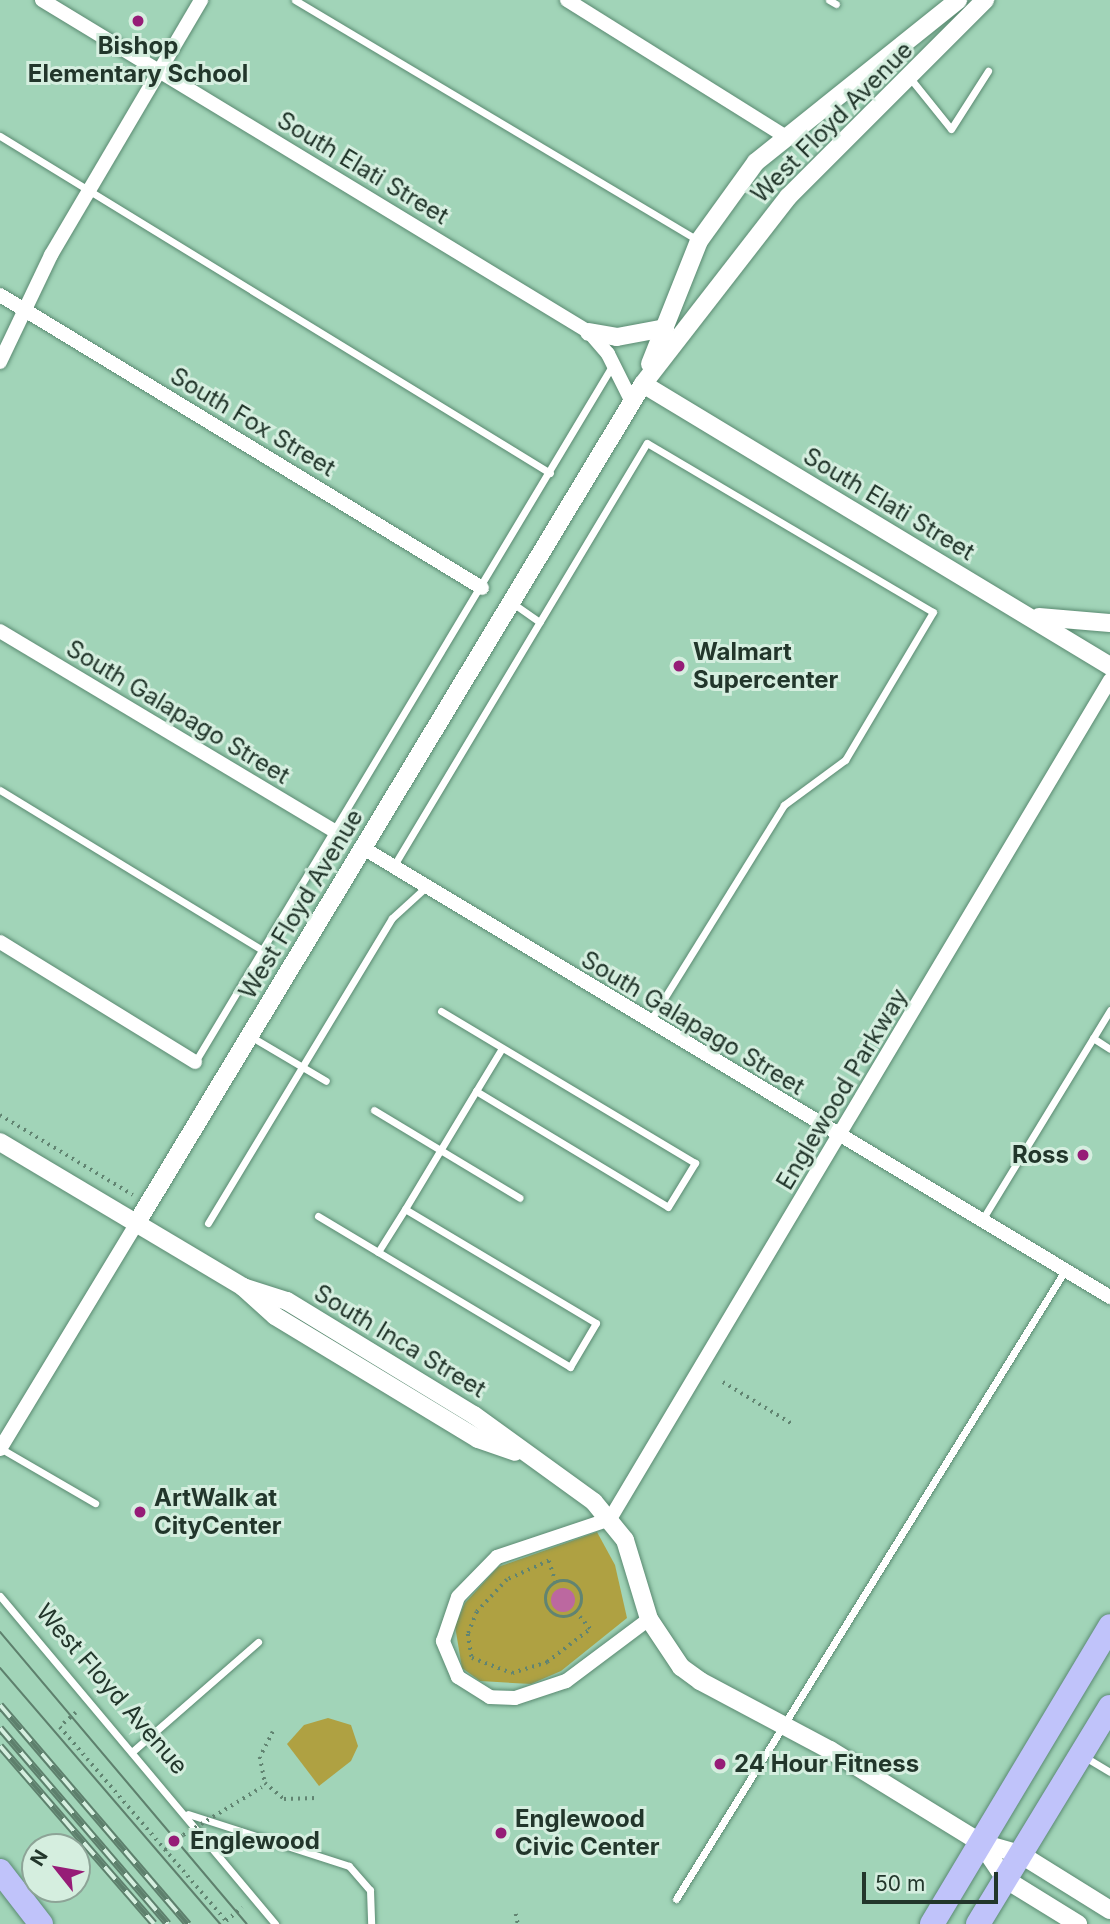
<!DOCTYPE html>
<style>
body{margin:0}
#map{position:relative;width:1110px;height:1924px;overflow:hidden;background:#a1d4b8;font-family:Inter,sans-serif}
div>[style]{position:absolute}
.green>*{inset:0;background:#afa142}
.water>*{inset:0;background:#bc68a0}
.round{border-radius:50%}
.path>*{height:3.5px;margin-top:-1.75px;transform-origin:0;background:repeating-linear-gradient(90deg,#618471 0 2px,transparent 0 7px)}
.path>.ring{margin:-1.75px;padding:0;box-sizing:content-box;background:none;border:3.5px solid #618471;border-radius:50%}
.roads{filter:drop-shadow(0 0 2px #5a8a71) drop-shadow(0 0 2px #5a8a71)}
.service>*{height:7px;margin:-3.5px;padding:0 3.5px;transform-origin:3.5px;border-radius:3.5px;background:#fff}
.minor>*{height:14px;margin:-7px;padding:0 7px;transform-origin:7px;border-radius:7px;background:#fff}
.tertiary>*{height:18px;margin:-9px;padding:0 9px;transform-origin:9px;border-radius:9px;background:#fff}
.trunk>*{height:24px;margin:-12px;padding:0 12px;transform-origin:12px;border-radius:12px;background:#c0c3fa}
.tram>*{height:2px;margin:-1px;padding:0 1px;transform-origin:1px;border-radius:1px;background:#5e806d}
.rail>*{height:8px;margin-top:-4px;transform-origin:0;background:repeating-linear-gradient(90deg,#d5eedf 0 16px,#5e806d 0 32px);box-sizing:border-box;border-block:2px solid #5e806d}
.path-bridge>*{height:3.5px;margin-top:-1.75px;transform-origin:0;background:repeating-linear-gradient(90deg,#618471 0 2px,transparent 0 7px)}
.dots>*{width:19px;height:19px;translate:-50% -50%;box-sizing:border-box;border:4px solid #d5eedf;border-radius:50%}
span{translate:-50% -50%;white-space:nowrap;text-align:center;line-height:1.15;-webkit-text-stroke:6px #d5eedf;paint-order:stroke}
.poi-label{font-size:24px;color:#22362b;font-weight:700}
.left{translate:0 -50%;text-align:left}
.right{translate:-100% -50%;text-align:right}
.street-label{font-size:24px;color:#22362b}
.north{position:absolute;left:21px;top:1833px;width:70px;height:70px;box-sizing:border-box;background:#d5eedf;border:2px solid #8da497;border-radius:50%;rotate:301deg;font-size:19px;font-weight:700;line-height:28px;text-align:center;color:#22362b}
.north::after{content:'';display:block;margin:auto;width:24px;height:32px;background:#961c77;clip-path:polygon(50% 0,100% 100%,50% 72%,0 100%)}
.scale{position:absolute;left:862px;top:1872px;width:136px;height:32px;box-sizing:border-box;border:4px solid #22362b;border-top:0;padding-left:9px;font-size:21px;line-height:24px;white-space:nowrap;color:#22362b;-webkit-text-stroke:5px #d5eedf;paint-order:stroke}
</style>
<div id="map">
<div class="green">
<div style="clip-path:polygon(597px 1532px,615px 1565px,627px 1618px,561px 1671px,531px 1684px,480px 1681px,462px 1668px,455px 1626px,465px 1603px,498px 1567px)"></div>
<div style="clip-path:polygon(328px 1718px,351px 1725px,358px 1746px,351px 1761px,319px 1786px,287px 1744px,304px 1725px)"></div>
</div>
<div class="water">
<div class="round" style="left:551px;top:1588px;width:24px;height:24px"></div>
</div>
<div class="path">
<div style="left:0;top:1115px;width:155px;rotate:31deg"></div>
<div style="left:723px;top:1382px;width:83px;rotate:31.2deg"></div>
<div style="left:549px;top:1561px;width:46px;rotate:155.7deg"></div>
<div style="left:507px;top:1580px;width:44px;rotate:133.2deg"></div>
<div style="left:477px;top:1612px;width:24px;rotate:112deg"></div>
<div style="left:468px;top:1634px;width:24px;rotate:81deg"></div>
<div style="left:472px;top:1658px;width:43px;rotate:20.6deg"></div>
<div style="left:512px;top:1673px;width:37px;rotate:-17deg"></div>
<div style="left:547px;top:1662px;width:54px;rotate:-37.5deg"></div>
<div style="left:590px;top:1629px;width:23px;rotate:-131deg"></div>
<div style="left:549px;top:1561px;width:23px;rotate:72deg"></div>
<div class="ring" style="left:546px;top:1581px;width:32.5px;height:32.5px"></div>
<div style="left:76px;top:1713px;width:21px;rotate:139deg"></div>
<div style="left:60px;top:1727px;width:255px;rotate:49.4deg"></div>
<div style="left:226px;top:1921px;width:21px;rotate:-41deg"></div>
<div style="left:273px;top:1732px;width:28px;rotate:117deg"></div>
<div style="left:260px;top:1757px;width:26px;rotate:79deg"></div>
<div style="left:265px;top:1783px;width:25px;rotate:40deg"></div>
<div style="left:284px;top:1799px;width:32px;rotate:-2deg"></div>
<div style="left:165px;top:1850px;width:23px;rotate:-40deg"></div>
<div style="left:516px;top:1914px;width:10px;rotate:79deg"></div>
</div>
<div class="roads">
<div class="service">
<div style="left:295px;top:0;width:470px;rotate:30.8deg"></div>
<div style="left:829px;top:0;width:8px;rotate:30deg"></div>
<div style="left:910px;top:78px;width:65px;rotate:51.2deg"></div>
<div style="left:951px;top:129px;width:69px;rotate:-57.5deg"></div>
<div style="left:0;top:136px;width:645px;rotate:31.5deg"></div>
<div style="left:511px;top:602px;width:35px;rotate:35deg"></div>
<div style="left:0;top:790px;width:307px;rotate:31.4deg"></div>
<div style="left:393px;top:867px;width:494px;rotate:-59.1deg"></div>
<div style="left:647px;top:443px;width:332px;rotate:30.6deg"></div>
<div style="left:933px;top:612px;width:172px;rotate:120.7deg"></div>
<div style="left:845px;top:760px;width:76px;rotate:143.6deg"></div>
<div style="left:784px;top:805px;width:256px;rotate:121.8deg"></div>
<div style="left:250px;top:1036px;width:88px;rotate:30.6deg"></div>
<div style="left:1093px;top:1038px;width:20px;rotate:33deg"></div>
<div style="left:195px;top:1062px;width:811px;rotate:-59.07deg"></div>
<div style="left:476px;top:1091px;width:50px;rotate:-58.8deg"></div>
<div style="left:374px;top:1110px;width:170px;rotate:31.1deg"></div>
<div style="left:318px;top:1216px;width:294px;rotate:30.9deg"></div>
<div style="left:570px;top:1367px;width:51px;rotate:-59.4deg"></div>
<div style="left:596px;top:1323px;width:222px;rotate:-149.2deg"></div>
<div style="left:405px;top:1209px;width:138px;rotate:-59deg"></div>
<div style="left:476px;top:1091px;width:224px;rotate:31.1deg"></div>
<div style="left:668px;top:1207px;width:52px;rotate:-58.5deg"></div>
<div style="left:695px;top:1163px;width:296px;rotate:-149.1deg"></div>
<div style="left:982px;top:1220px;width:246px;rotate:-58.6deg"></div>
<div style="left:208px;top:1223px;width:356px;rotate:-58.9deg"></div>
<div style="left:392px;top:918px;width:46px;rotate:-42.4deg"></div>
<div style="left:378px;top:1252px;width:51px;rotate:-57.9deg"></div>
<div style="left:0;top:1448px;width:110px;rotate:30.1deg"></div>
<div style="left:0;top:1596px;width:428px;rotate:50deg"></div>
<div style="left:133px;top:1751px;width:166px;rotate:-41.1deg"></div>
<div style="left:1085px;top:1757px;width:29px;rotate:31deg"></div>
<div style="left:188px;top:1814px;width:169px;rotate:17.9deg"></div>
<div style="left:349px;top:1866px;width:32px;rotate:49deg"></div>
<div style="left:370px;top:1890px;width:34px;rotate:88deg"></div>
<div style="left:676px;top:1899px;width:737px;rotate:-58.25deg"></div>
</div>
<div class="minor">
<div style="left:42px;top:0;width:640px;rotate:31.26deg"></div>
<div style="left:589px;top:332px;width:29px;rotate:49deg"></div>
<div style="left:608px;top:354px;width:54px;rotate:63.4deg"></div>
<div style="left:567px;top:0;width:255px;rotate:32deg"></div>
<div style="left:0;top:295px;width:564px;rotate:31.29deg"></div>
<div style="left:0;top:362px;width:119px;rotate:-64.5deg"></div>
<div style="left:51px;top:255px;width:296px;rotate:-59.5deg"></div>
<div style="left:0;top:631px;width:389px;rotate:30.9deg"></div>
<div style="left:363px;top:848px;width:872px;rotate:31.01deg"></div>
<div style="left:0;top:942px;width:229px;rotate:31.6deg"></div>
<div style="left:0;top:1449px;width:263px;rotate:-58.8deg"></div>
<div style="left:649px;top:1619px;width:104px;rotate:143.2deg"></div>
<div style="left:566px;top:1681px;width:54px;rotate:161.6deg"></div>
<div style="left:515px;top:1698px;width:25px;rotate:-178deg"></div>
<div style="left:490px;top:1697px;width:38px;rotate:-148deg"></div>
<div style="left:458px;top:1677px;width:39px;rotate:-113deg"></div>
<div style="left:443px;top:1641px;width:46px;rotate:-71.2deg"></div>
<div style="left:458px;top:1597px;width:56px;rotate:-45.7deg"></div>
<div style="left:497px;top:1557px;width:119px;rotate:-18.6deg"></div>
<div style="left:610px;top:1519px;width:977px;rotate:-59.21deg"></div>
</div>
<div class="tertiary">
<div style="left:589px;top:332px;width:28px;rotate:10deg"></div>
<div style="left:617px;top:337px;width:49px;rotate:-10.6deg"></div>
<div style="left:650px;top:364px;width:132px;rotate:-68.3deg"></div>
<div style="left:699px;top:241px;width:97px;rotate:-54.2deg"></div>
<div style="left:756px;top:162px;width:259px;rotate:-38.7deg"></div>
<div style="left:643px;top:384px;width:546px;rotate:31.13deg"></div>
<div style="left:1039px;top:617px;width:71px;rotate:4.8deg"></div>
<div style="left:0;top:1142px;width:283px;rotate:30.8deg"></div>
<div style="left:243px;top:1287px;width:43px;rotate:42.2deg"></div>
<div style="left:275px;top:1316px;width:237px;rotate:31.2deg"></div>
<div style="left:478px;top:1439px;width:39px;rotate:19deg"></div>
<div style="left:136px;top:1224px;width:981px;rotate:-58.89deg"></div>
<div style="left:643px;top:384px;width:237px;rotate:-52.2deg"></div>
<div style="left:788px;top:197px;width:279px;rotate:-45deg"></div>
<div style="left:243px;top:1287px;width:46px;rotate:17.7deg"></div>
<div style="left:287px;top:1301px;width:219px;rotate:31.4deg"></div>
<div style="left:474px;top:1415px;width:148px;rotate:35.9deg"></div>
<div style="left:594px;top:1502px;width:49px;rotate:50.8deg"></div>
<div style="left:625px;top:1540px;width:83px;rotate:73.1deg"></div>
<div style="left:649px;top:1619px;width:58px;rotate:56.3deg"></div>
<div style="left:681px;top:1667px;width:24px;rotate:36deg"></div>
<div style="left:700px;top:1681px;width:147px;rotate:28deg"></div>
<div style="left:830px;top:1750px;width:177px;rotate:31.6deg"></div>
<div style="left:981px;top:1843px;width:41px;rotate:15.8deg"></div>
<div style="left:1020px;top:1854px;width:106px;rotate:31.9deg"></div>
<div style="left:981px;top:1843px;width:43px;rotate:56.3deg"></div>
<div style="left:1005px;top:1879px;width:86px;rotate:31.7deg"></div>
</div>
<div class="trunk">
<div style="left:0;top:1871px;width:67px;rotate:52.3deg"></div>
<div style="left:932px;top:1924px;width:347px;rotate:-59.1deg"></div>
<div style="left:978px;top:1924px;width:254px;rotate:-58.7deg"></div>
</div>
</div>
<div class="tram">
<div style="left:0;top:1632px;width:382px;rotate:49.8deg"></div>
<div style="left:0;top:1668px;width:338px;rotate:49.3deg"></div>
</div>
<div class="rail">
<div style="left:0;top:1705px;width:289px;rotate:49.4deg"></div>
<div style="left:0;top:1728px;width:258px;rotate:49.4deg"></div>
<div style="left:0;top:1746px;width:235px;rotate:49.1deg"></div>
</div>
<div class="path-bridge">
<div style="left:183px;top:1835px;width:92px;rotate:-31.3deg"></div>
</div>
<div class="dots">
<div style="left:138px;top:21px;background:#961c77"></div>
<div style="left:679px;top:666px;background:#961c77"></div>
<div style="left:1083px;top:1155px;background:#961c77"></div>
<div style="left:140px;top:1512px;background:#961c77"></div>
<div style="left:720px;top:1764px;background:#961c77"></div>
<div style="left:501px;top:1833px;background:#961c77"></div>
<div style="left:174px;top:1841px;background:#961c77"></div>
</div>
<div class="poi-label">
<span style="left:138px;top:60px">Bishop<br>Elementary School</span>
<span class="left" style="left:693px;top:666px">Walmart<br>Supercenter</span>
<span class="right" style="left:1069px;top:1155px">Ross</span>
<span class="left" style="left:154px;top:1512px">ArtWalk at<br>CityCenter</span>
<span class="left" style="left:734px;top:1764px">24 Hour Fitness</span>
<span class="left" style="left:515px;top:1833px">Englewood<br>Civic Center</span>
<span class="left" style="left:190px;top:1841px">Englewood</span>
</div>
<div class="street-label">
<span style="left:832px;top:122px;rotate:-45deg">West Floyd Avenue</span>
<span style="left:363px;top:168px;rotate:31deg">South Elati Street</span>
<span style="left:253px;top:422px;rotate:31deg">South Fox Street</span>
<span style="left:889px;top:504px;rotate:31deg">South Elati Street</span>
<span style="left:178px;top:712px;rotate:31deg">South Galapago Street</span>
<span style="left:301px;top:904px;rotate:-59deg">West Floyd Avenue</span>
<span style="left:693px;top:1023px;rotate:31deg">South Galapago Street</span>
<span style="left:842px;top:1089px;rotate:-59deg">Englewood Parkway</span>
<span style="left:400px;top:1341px;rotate:31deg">South Inca Street</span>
<span style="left:112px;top:1689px;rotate:49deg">West Floyd Avenue</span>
</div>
<div class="north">N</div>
<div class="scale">50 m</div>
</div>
